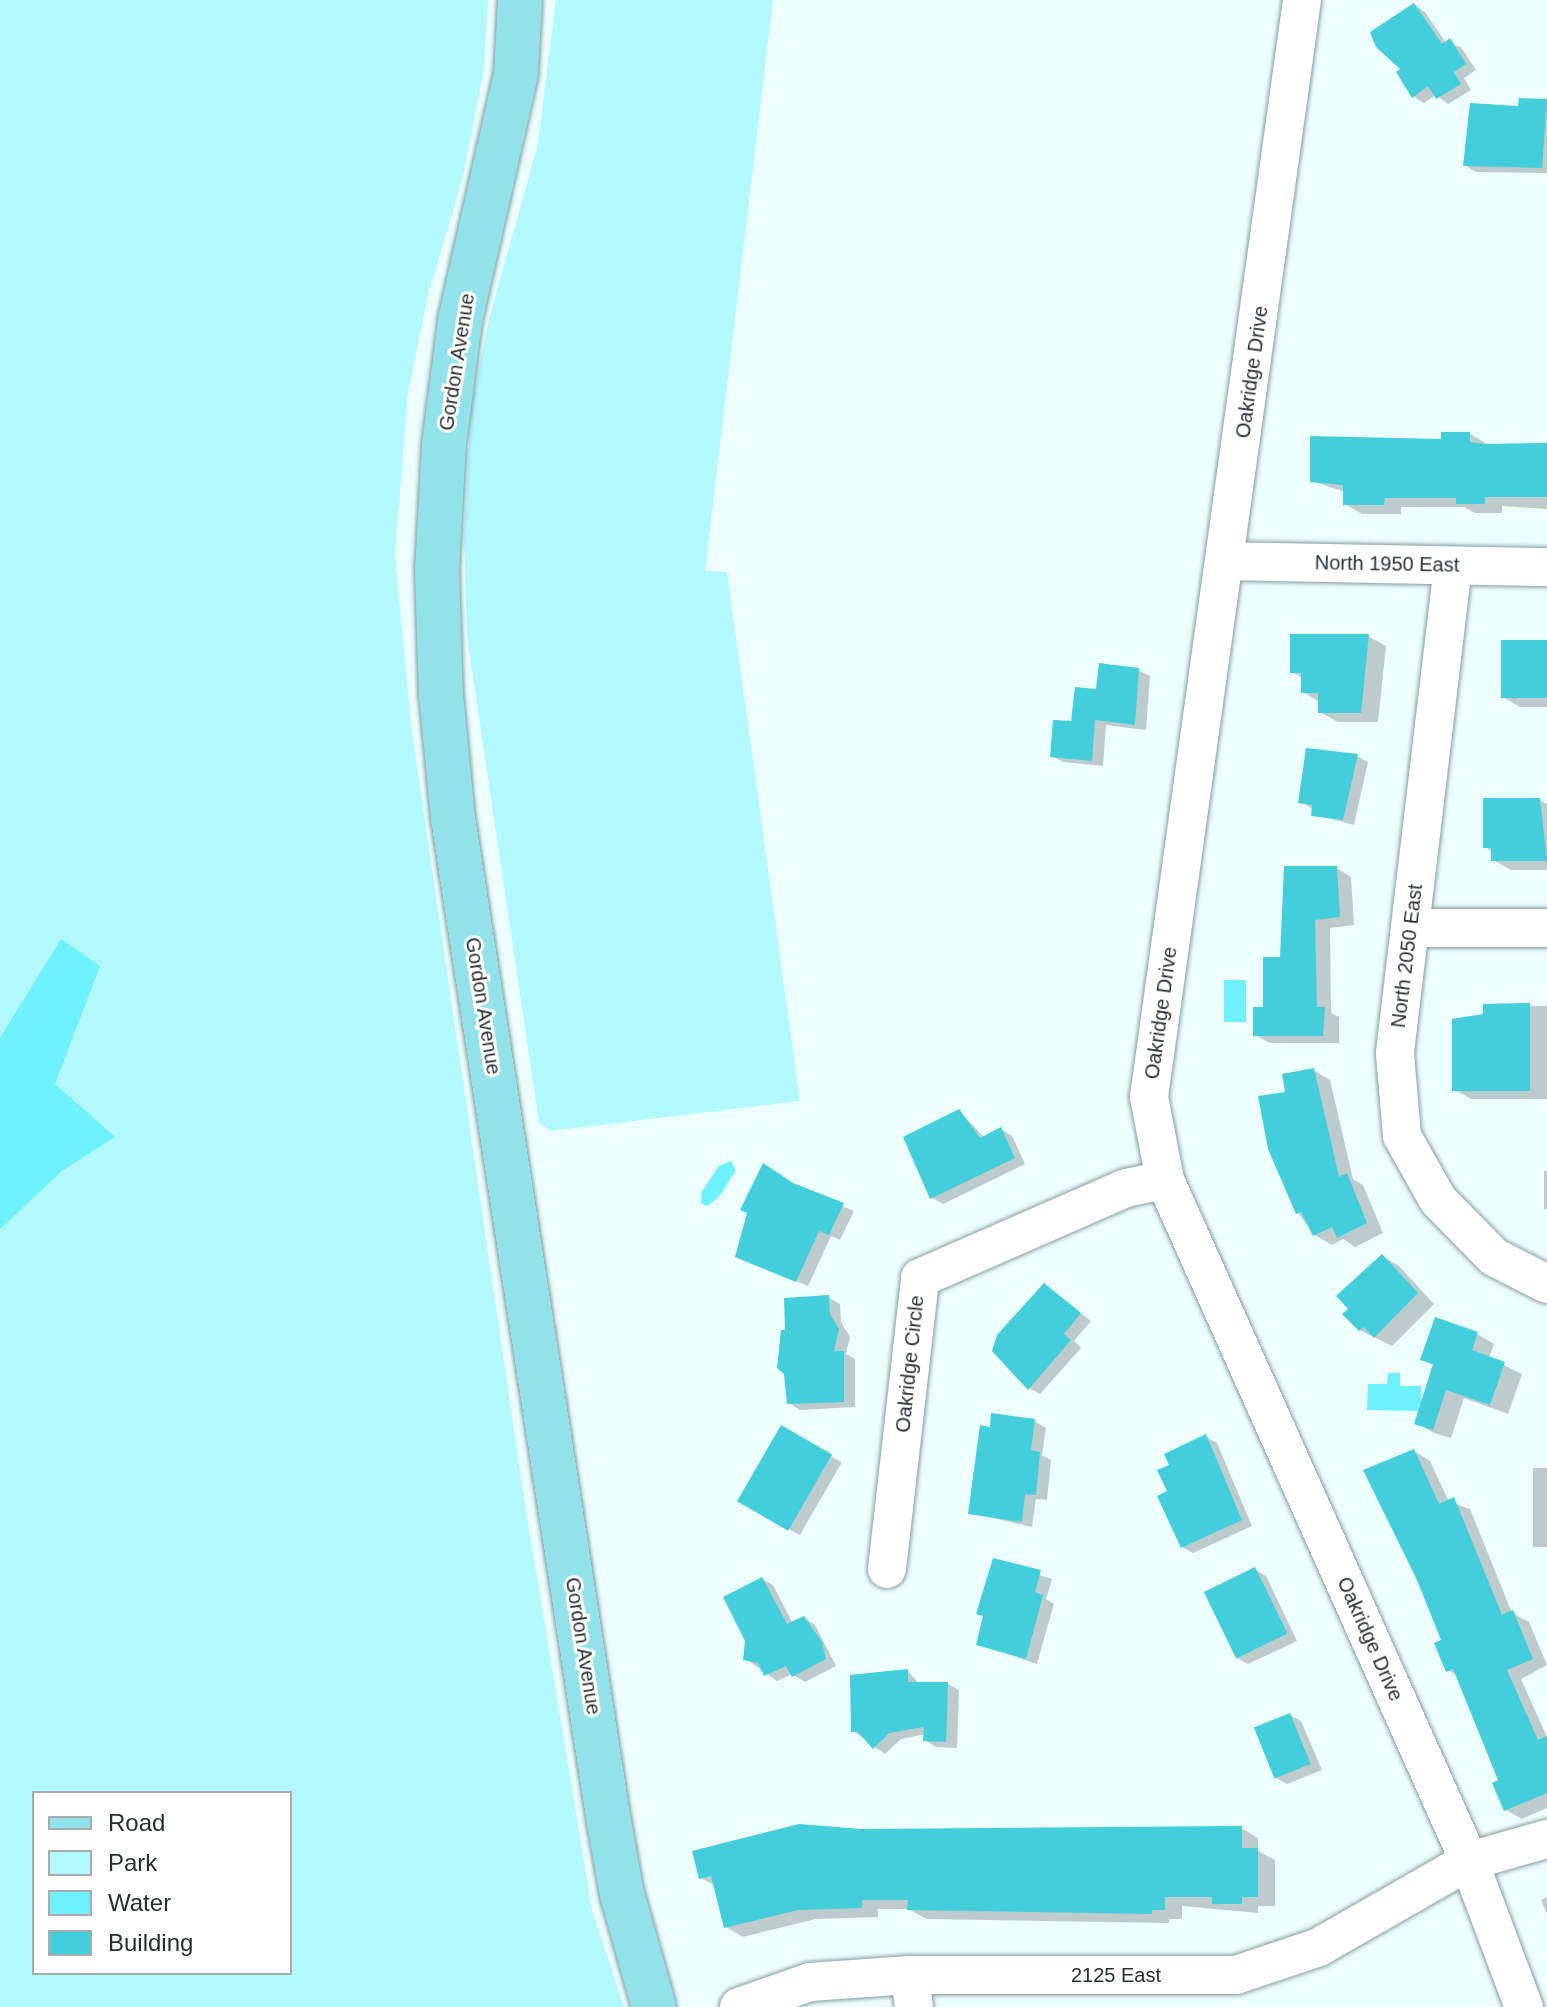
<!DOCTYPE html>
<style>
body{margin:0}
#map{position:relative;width:1547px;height:2007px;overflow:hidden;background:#edfeff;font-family:Helvetica,sans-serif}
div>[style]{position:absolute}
.green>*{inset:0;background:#b1f8ff}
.water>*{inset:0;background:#6cf1fd;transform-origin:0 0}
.shadow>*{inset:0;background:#0003;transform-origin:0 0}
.building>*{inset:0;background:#42cfdb;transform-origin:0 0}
.roads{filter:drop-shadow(0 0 2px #849ea0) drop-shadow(0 0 2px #849ea0)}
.minor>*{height:38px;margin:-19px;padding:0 19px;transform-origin:19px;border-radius:19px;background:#fff}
.major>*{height:44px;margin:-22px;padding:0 22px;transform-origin:22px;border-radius:22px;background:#92e2e9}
span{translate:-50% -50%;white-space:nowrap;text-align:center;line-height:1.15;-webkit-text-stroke:6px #fff;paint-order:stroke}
.street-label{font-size:20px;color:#263031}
.legend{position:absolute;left:32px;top:1791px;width:260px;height:184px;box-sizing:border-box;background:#fff;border:2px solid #a8acad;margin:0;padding:10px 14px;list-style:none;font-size:24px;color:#263031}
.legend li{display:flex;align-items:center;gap:16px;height:40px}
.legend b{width:40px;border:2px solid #a8acad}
</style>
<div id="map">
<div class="green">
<div style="clip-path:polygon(evenodd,0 0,488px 0,484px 68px,463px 177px,428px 295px,408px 392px,395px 555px,411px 725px,524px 1499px,592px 1910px,624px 2007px,0 2007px,0 0,34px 1793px,290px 1793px,290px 1973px,34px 1973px,34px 1793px)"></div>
<div style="clip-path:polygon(556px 0,773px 0,705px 571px,727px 572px,800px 1101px,551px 1131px,539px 1122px,467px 636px,464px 533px,471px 410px,489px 319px,538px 144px)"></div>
</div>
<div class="water">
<div style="clip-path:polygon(61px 939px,100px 966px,55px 1084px,115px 1137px,63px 1170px,0 1229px,0 1038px)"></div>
<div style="left:1224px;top:980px;width:22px;height:42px"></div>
<div style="clip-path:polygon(731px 1161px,736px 1170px,719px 1197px,707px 1206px,701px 1203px,702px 1191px,719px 1166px)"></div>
<div style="clip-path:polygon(1388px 1373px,1400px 1373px,1400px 1386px,1421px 1386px,1421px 1411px,1367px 1410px,1368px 1384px,1387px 1384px)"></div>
</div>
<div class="shadow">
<div style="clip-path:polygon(1414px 5px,1425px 12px,1446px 43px,1461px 47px,1476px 70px,1464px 78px,1471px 90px,1448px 104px,1436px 95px,1424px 103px,1413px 96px,1403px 70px)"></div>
<div style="clip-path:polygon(1521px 100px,1547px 101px,1547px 173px,1476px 172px,1465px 165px,1520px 108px)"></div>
<div style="clip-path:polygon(1470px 434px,1487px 444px,1547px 445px,1547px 509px,1502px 506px,1502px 513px,1475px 513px,1464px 507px,1401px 507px,1401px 514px,1362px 514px,1345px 504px,1345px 492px,1312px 481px)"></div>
<div style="clip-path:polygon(1368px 636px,1386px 646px,1378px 722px,1338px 722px,1320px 712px,1320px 702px,1303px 692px,1303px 678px,1292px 672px)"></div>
<div style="clip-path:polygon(1547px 642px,1547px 707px,1520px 707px,1503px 697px)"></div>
<div style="clip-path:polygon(1138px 670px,1150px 676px,1146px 730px,1106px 725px,1103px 766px,1063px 762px,1052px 756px,1097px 691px)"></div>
<div style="clip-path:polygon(1357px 756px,1368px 762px,1354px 825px,1313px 814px,1313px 809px,1301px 802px)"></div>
<div style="clip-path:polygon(1539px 800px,1547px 804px,1547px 870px,1511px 870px,1493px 860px,1493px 852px,1485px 847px)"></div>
<div style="clip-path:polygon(1336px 868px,1351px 877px,1354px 925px,1330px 928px,1331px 1013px,1339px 1017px,1339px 1043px,1270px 1043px,1255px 1035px,1282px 959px)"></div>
<div style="clip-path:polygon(1485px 1006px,1547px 1006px,1547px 1099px,1471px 1099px,1454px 1089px)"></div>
<div style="clip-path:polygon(1313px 1070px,1330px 1080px,1353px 1179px,1363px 1185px,1383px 1233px,1355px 1247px,1343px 1239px,1332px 1245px,1315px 1235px,1298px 1213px,1287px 1093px)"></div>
<div style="clip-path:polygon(959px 1111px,985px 1138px,1001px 1129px,1012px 1136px,1025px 1164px,943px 1204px,932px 1198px)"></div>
<div style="left:1544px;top:1171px;width:3px;height:38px"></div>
<div style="clip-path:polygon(796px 1186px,854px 1211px,840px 1240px,831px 1236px,808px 1286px,737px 1256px,749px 1212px)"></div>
<div style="clip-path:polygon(1382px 1256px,1399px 1266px,1434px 1304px,1392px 1346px,1360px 1330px)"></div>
<div style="clip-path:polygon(1045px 1285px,1091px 1321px,1074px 1341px,1081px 1348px,1040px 1394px,1029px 1388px)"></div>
<div style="clip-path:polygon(828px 1297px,840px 1304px,841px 1322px,850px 1337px,846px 1354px,855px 1359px,855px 1407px,800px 1410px,789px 1403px,786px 1373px)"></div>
<div style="clip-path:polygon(1477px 1334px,1494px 1344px,1489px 1358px,1522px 1374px,1508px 1414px,1464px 1398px,1451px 1438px,1434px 1433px,1416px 1423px,1434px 1366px,1423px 1359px)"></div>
<div style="clip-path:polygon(1034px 1421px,1046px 1428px,1042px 1455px,1051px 1460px,1047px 1500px,1036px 1499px,1032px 1527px,971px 1513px,992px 1429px)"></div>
<div style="left:782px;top:1428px;width:69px;height:84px;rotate:30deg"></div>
<div style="clip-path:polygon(1205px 1437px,1217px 1443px,1252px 1526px,1193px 1553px,1182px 1547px,1170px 1492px,1172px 1466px)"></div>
<div style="clip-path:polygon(1414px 1451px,1430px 1461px,1449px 1502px,1470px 1509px,1512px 1613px,1529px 1622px,1547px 1665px,1521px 1679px,1547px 1737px,1547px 1808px,1522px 1819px,1506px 1810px,1500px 1781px,1458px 1676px,1448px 1670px)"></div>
<div style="left:1533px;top:1468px;width:14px;height:79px"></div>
<div style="clip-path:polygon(995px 1561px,1052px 1579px,1046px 1599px,1054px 1604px,1037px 1664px,978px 1644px)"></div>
<div style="clip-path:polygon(1255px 1570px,1266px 1576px,1297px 1641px,1248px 1664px,1237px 1658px)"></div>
<div style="clip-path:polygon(762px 1579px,773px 1585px,793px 1624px,804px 1618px,815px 1625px,836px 1666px,805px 1682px,792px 1674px,777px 1681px,746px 1659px)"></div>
<div style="clip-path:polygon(908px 1671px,919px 1684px,948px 1684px,959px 1690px,957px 1748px,936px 1747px,925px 1740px,926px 1734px,901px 1739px,885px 1754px,853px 1731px)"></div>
<div style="clip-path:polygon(1290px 1715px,1301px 1721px,1322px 1770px,1287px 1784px,1276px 1778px)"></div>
<div style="clip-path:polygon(799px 1826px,861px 1831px,1241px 1828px,1258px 1838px,1258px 1851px,1275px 1860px,1275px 1906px,1258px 1906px,1258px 1913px,1182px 1906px,1182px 1919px,1169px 1919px,1169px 1923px,927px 1919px,908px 1909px,878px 1909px,878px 1917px,816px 1919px,743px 1937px,726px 1927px,716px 1886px,701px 1878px)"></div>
<div style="clip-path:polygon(1547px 1897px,1547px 1914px,1541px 1900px)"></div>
</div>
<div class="building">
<div style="clip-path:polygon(1414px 3px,1442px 44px,1450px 38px,1466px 64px,1454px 72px,1461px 84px,1436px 99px,1428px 86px,1412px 98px,1396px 72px,1400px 69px,1376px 47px,1370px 32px)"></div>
<div style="clip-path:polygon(1519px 98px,1547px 99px,1542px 168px,1463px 166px,1470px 103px,1518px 106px)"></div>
<div style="clip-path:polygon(1441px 432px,1470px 432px,1470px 442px,1484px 444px,1547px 443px,1547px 497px,1485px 497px,1485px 504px,1456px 504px,1456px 498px,1385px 498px,1384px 505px,1343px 505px,1343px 485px,1310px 482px,1310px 436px,1441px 439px)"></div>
<div style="clip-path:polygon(1290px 634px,1369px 634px,1361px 713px,1318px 713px,1318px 693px,1301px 693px,1301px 673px,1290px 673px)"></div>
<div style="left:1501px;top:640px;width:46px;height:58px"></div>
<div style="clip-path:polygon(1099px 663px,1139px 668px,1135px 725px,1095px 720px,1092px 761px,1050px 757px,1053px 720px,1071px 721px,1075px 687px,1096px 689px)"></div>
<div style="clip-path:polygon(1306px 748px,1358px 754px,1343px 820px,1311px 816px,1312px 805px,1298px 803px)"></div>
<div style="clip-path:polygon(1483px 798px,1540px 798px,1547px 861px,1491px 861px,1491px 848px,1483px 848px)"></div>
<div style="clip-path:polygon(1284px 866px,1337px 866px,1340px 917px,1315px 920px,1317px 1007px,1325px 1007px,1323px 1036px,1253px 1036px,1253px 1007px,1263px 1007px,1263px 957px,1280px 957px)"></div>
<div style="clip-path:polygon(1530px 1003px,1530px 1091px,1452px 1091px,1452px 1019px,1483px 1014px,1483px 1004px)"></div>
<div style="clip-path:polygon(1314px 1068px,1339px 1177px,1347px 1173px,1367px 1223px,1337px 1238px,1332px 1227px,1313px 1236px,1301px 1212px,1296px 1214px,1268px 1149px,1258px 1096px,1285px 1092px,1282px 1074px)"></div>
<div style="clip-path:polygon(959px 1109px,980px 1138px,1001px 1127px,1015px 1158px,930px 1199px,903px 1137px)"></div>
<div style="clip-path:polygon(763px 1163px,793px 1183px,844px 1203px,829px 1235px,819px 1231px,796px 1282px,735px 1257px,747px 1213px,740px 1210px)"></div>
<div style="clip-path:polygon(1382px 1254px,1418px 1293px,1374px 1338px,1364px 1327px,1359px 1331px,1342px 1314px,1348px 1309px,1336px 1296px)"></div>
<div style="clip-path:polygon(1044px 1283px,1081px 1313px,1064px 1334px,1071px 1340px,1028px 1390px,992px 1351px,997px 1335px)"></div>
<div style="clip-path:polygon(829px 1295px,830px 1314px,839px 1329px,834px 1351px,844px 1351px,844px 1402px,787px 1404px,784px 1374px,777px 1368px,781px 1330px,785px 1330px,784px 1298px)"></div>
<div style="clip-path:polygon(1435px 1317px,1478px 1332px,1472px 1350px,1505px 1362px,1490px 1405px,1446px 1390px,1433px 1430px,1414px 1424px,1433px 1364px,1420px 1360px)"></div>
<div style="clip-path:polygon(991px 1413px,1035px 1419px,1031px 1450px,1040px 1452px,1036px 1495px,1025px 1494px,1022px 1522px,968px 1514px,980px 1425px,990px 1427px)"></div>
<div style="left:781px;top:1425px;width:59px;height:88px;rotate:30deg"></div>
<div style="clip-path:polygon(1206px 1434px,1242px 1520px,1181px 1548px,1157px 1496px,1167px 1491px,1157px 1470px,1169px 1465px,1164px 1454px)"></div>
<div style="clip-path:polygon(1414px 1449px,1439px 1504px,1454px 1497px,1502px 1615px,1513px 1610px,1533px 1659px,1507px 1670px,1538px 1740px,1547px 1736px,1547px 1793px,1504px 1811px,1492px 1783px,1498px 1780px,1453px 1669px,1446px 1672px,1434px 1643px,1441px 1640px,1417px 1580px,1363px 1470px)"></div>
<div style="clip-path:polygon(993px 1558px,1041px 1570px,1035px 1592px,1043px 1595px,1026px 1659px,976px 1645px,983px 1616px,976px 1614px)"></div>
<div style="left:1255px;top:1567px;width:74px;height:57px;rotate:64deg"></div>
<div style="clip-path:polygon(762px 1577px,787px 1624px,804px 1616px,822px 1642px,826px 1659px,792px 1677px,786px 1666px,764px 1676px,758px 1663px,743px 1660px,745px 1641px,723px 1597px)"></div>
<div style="clip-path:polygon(908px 1669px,908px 1682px,948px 1682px,946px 1742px,923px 1741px,924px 1727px,889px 1733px,873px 1749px,858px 1732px,851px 1732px,850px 1675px)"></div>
<div style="left:1290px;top:1713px;width:55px;height:39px;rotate:68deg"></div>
<div style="clip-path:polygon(799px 1824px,861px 1829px,1242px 1826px,1242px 1848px,1258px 1848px,1258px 1897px,1242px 1897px,1242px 1904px,1212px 1904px,1212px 1897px,1165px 1897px,1165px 1910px,1152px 1910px,1152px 1914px,907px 1910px,908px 1900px,862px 1900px,862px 1908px,798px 1910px,724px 1928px,711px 1876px,699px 1879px,692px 1851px)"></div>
</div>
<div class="roads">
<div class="minor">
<div style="left:1302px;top:0;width:1108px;rotate:97.94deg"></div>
<div style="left:1149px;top:1097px;width:85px;rotate:79.1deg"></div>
<div style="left:1165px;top:1180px;width:746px;rotate:65.94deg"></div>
<div style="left:1469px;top:1861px;width:156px;rotate:69.4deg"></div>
<div style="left:1226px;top:561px;width:321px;rotate:1.1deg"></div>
<div style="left:1453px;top:566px;width:491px;rotate:96.8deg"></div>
<div style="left:1395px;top:1054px;width:82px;rotate:85.1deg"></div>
<div style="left:1402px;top:1136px;width:73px;rotate:60.6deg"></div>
<div style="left:1438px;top:1200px;width:80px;rotate:45.5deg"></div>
<div style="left:1494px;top:1257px;width:59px;rotate:27deg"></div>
<div style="left:1410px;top:928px;width:137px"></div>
<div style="left:887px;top:1569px;width:293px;rotate:-83.5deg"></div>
<div style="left:920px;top:1278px;width:225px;rotate:-23.6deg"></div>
<div style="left:1126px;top:1188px;width:40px;rotate:-12deg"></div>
<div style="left:910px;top:1975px;width:32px;rotate:83deg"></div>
<div style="left:739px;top:2007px;width:75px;rotate:-19.4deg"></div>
<div style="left:810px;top:1982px;width:100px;rotate:-4deg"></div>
<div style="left:910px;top:1975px;width:326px"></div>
<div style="left:1236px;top:1975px;width:88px;rotate:-18.6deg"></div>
<div style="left:1319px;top:1947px;width:173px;rotate:-29.8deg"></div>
<div style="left:1469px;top:1861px;width:81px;rotate:-15.8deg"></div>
</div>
<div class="major">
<div style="left:520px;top:0;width:74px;rotate:93.1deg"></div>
<div style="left:516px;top:74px;width:253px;rotate:102.8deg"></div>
<div style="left:460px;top:321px;width:125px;rotate:97.4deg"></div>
<div style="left:444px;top:445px;width:125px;rotate:93.2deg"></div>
<div style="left:437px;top:570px;width:124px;rotate:88.2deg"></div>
<div style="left:441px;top:694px;width:125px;rotate:84.5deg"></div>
<div style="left:453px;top:818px;width:1016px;rotate:81.17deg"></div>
<div style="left:609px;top:1822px;width:73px;rotate:79.8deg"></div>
<div style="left:622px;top:1894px;width:117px;rotate:74.2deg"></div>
</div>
</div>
<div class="street-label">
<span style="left:457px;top:362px;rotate:-81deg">Gordon Avenue</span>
<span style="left:1252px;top:372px;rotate:-82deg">Oakridge Drive</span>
<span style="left:1387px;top:564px;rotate:1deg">North 1950 East</span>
<span style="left:1407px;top:956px;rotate:-83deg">North 2050 East</span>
<span style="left:483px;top:1006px;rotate:81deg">Gordon Avenue</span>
<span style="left:1161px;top:1013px;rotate:-82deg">Oakridge Drive</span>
<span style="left:910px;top:1364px;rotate:-84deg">Oakridge Circle</span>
<span style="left:1370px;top:1639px;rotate:66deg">Oakridge Drive</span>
<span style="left:583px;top:1646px;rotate:81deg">Gordon Avenue</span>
<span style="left:1116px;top:1975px">2125 East</span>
</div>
<ul class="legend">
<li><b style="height:10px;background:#92e2e9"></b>Road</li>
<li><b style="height:22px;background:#b1f8ff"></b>Park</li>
<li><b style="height:22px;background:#6cf1fd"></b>Water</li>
<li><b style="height:22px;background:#42cfdb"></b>Building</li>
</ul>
</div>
